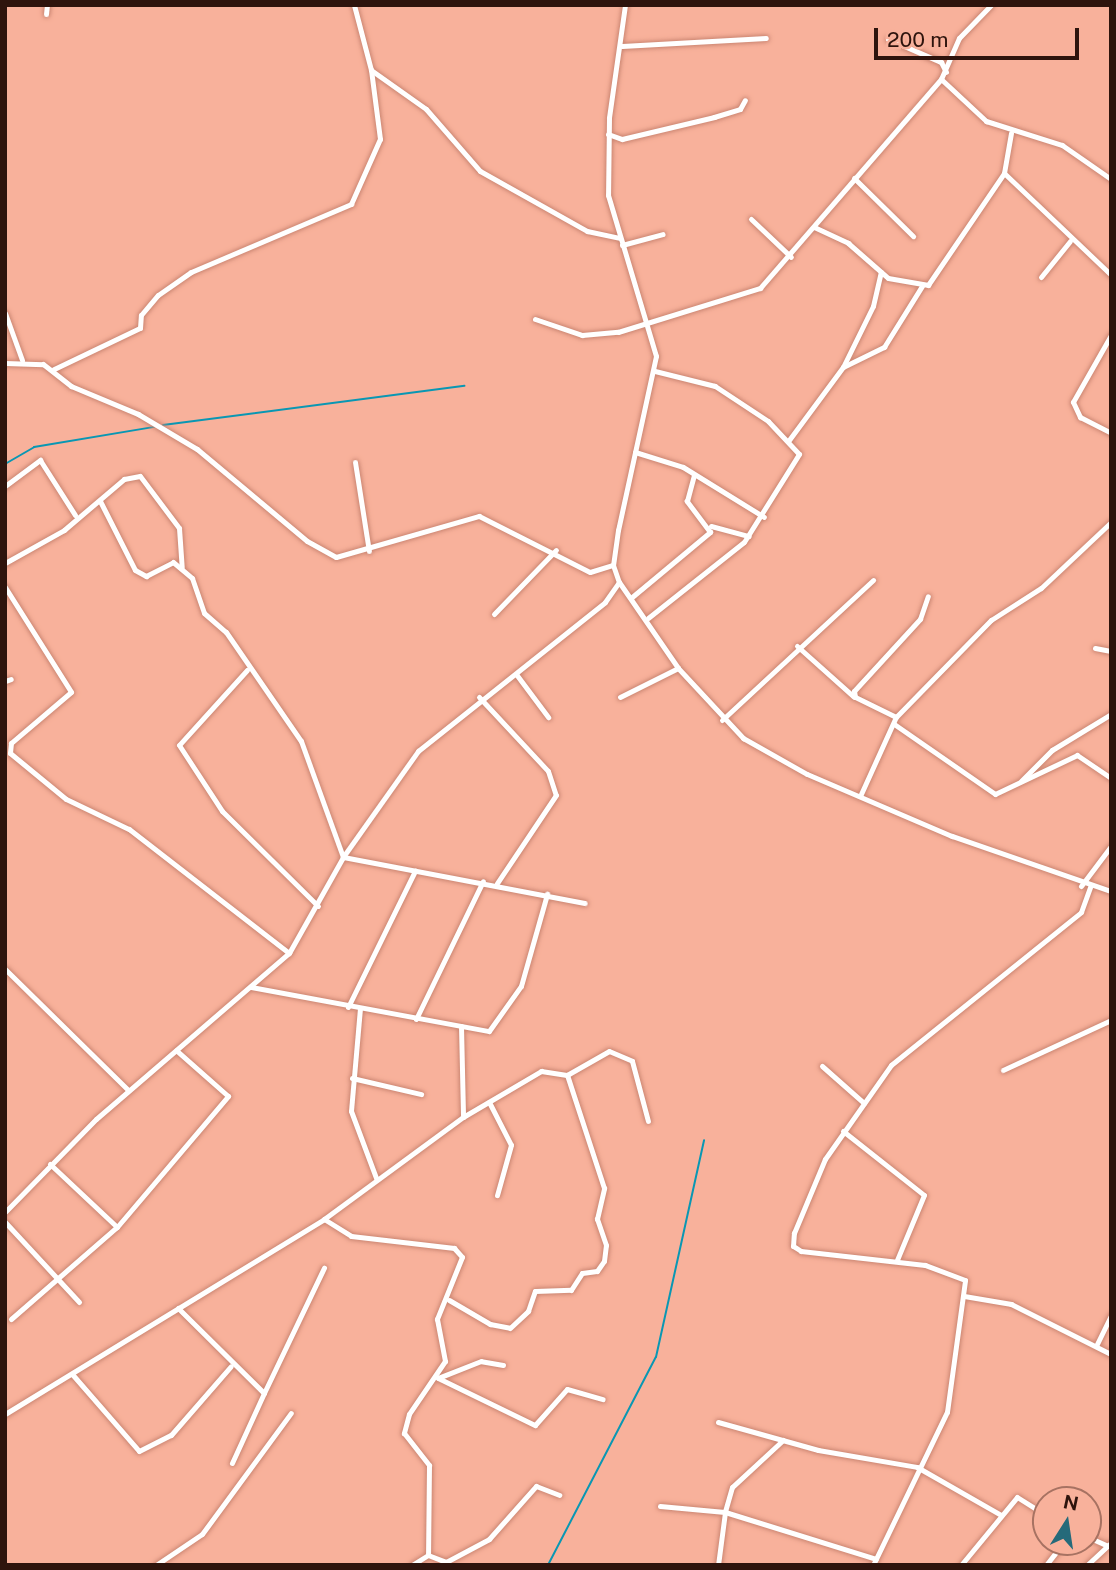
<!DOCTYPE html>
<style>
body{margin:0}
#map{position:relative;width:1116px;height:1570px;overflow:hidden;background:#f8b19b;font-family:"Public Sans",sans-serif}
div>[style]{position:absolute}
.stream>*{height:2px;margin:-1px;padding:0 1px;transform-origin:1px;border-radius:1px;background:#0997b3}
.roads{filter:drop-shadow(0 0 2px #cb8672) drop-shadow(0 0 2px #cb8672)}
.minor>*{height:5px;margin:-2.5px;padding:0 2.5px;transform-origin:2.5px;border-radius:2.5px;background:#fff}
span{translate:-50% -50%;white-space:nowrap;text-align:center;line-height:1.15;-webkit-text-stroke:5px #f8b19b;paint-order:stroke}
.frame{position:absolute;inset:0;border:7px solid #2e140d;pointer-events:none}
.north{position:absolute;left:1032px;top:1486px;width:70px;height:70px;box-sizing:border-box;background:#f8b19b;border:2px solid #a77262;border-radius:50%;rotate:12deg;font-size:19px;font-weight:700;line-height:28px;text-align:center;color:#2e140d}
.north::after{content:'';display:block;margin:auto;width:24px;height:32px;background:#256a7a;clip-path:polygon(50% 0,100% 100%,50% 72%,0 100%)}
.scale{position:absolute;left:874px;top:28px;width:205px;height:32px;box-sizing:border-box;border:4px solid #2e140d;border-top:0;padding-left:9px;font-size:21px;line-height:24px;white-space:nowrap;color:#2e140d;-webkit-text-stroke:5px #f8b19b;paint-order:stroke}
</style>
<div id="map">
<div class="stream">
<div style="left:163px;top:425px;width:304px;rotate:-7.4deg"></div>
<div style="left:5px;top:464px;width:34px;rotate:-30deg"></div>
<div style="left:34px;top:447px;width:122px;rotate:-9.5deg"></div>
<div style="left:548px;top:1565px;width:234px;rotate:-62.6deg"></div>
<div style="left:656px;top:1357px;width:222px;rotate:-77.5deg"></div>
</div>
<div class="roads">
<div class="minor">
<div style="left:354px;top:5px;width:67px;rotate:75.3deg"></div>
<div style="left:371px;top:70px;width:67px;rotate:35.3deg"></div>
<div style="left:426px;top:109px;width:82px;rotate:48.9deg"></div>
<div style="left:480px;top:171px;width:123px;rotate:29.3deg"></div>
<div style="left:587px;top:231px;width:33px;rotate:12deg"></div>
<div style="left:625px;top:5px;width:114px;rotate:98.1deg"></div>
<div style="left:609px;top:118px;width:77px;rotate:90.7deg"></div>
<div style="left:608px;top:195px;width:168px;rotate:73.4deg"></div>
<div style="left:656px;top:356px;width:178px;rotate:102.3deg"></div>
<div style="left:618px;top:530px;width:35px;rotate:98deg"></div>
<div style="left:613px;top:565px;width:18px;rotate:71deg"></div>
<div style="left:619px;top:582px;width:104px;rotate:55.5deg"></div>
<div style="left:678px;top:668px;width:96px;rotate:47.1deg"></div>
<div style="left:743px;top:738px;width:73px;rotate:29.4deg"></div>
<div style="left:807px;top:774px;width:158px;rotate:23.2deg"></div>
<div style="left:952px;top:836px;width:168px;rotate:19.1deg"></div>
<div style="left:46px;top:14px;width:9px;rotate:-84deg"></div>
<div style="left:888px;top:39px;width:58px;rotate:23.5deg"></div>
<div style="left:941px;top:62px;width:11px;rotate:63deg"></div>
<div style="left:622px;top:46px;width:144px;rotate:-3.2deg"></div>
<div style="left:941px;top:79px;width:62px;rotate:43deg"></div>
<div style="left:986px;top:121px;width:80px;rotate:17.5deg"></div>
<div style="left:1062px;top:145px;width:60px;rotate:34.8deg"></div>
<div style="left:1011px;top:133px;width:41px;rotate:99.9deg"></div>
<div style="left:1004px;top:173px;width:148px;rotate:43.6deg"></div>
<div style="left:608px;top:134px;width:15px;rotate:20deg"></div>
<div style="left:622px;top:139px;width:95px;rotate:-13.4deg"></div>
<div style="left:714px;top:117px;width:27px;rotate:-17deg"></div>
<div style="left:740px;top:109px;width:10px;rotate:-61deg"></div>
<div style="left:854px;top:178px;width:83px;rotate:44.5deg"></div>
<div style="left:751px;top:219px;width:55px;rotate:43.5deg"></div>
<div style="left:814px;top:227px;width:38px;rotate:25deg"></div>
<div style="left:848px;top:243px;width:53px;rotate:41.2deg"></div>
<div style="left:888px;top:278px;width:41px;rotate:9.9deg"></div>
<div style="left:928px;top:285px;width:135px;rotate:-55.8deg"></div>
<div style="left:622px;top:245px;width:42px;rotate:-15deg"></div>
<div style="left:1041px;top:277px;width:46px;rotate:-51.1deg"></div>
<div style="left:5px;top:313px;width:50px;rotate:70.1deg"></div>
<div style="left:535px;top:319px;width:50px;rotate:18.8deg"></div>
<div style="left:582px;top:335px;width:36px;rotate:-5deg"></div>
<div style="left:618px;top:332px;width:149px;rotate:-17.2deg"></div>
<div style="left:760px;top:288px;width:276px;rotate:-49.1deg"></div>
<div style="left:941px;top:79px;width:45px;rotate:-66.3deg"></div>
<div style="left:959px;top:38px;width:46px;rotate:-45.9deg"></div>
<div style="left:1111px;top:335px;width:77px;rotate:119.6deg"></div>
<div style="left:1073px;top:402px;width:17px;rotate:65deg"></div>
<div style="left:1080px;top:417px;width:35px;rotate:27deg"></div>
<div style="left:5px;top:363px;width:38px;rotate:2deg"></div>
<div style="left:43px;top:364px;width:36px;rotate:38deg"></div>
<div style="left:71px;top:386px;width:73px;rotate:22.7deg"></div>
<div style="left:138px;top:414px;width:69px;rotate:30.7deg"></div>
<div style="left:197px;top:449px;width:143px;rotate:39.9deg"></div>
<div style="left:307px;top:541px;width:33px;rotate:29deg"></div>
<div style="left:336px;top:557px;width:149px;rotate:-16deg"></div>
<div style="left:479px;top:516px;width:124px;rotate:26.8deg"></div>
<div style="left:590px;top:572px;width:24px;rotate:-17deg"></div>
<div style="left:843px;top:367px;width:46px;rotate:-26deg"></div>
<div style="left:884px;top:347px;width:72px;rotate:-58.1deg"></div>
<div style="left:54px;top:369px;width:95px;rotate:-25.5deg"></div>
<div style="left:140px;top:328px;width:13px;rotate:-86deg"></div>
<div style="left:141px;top:315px;width:26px;rotate:-50deg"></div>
<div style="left:158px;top:295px;width:40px;rotate:-34.9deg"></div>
<div style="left:191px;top:272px;width:174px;rotate:-23deg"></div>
<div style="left:351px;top:204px;width:71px;rotate:-66deg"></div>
<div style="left:380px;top:139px;width:70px;rotate:-97.4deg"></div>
<div style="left:789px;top:440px;width:91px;rotate:-53.5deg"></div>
<div style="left:843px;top:367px;width:68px;rotate:-63.8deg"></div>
<div style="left:873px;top:306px;width:35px;rotate:-77deg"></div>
<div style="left:635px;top:452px;width:50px;rotate:17.4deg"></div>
<div style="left:683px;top:467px;width:95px;rotate:31.7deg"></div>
<div style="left:355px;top:462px;width:90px;rotate:81.1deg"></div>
<div style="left:5px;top:486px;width:44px;rotate:-36.6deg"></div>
<div style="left:40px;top:460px;width:65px;rotate:57.5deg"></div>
<div style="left:100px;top:501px;width:77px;rotate:63.1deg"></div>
<div style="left:135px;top:570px;width:13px;rotate:29deg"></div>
<div style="left:146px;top:576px;width:30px;rotate:-27deg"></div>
<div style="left:173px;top:562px;width:25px;rotate:40deg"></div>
<div style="left:192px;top:578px;width:37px;rotate:71deg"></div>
<div style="left:204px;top:613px;width:29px;rotate:41deg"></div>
<div style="left:226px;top:632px;width:132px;rotate:55.5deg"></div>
<div style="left:301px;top:741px;width:123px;rotate:70.1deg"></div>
<div style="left:343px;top:857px;width:246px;rotate:10.8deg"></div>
<div style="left:711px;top:526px;width:39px;rotate:15deg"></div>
<div style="left:5px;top:563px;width:68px;rotate:-29.2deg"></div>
<div style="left:64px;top:530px;width:79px;rotate:-40.4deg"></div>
<div style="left:124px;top:479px;width:16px;rotate:-11deg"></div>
<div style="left:140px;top:476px;width:65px;rotate:53.1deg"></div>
<div style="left:179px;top:528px;width:39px;rotate:86deg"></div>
<div style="left:5px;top:587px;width:124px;rotate:57.8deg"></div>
<div style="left:71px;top:692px;width:79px;rotate:139.6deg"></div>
<div style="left:11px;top:743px;width:10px;rotate:96deg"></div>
<div style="left:10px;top:753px;width:72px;rotate:39.4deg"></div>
<div style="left:66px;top:799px;width:70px;rotate:25.5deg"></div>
<div style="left:129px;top:829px;width:202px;rotate:37.8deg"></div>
<div style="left:632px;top:597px;width:102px;rotate:-39.8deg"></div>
<div style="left:710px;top:532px;width:39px;rotate:-127deg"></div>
<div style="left:687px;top:501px;width:27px;rotate:-75deg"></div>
<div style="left:494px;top:614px;width:89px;rotate:-45.9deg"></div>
<div style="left:648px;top:618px;width:122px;rotate:-38.4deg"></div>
<div style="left:744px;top:542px;width:104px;rotate:-58deg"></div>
<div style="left:799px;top:454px;width:45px;rotate:-133.2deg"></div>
<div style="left:768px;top:421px;width:64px;rotate:-146.6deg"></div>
<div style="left:715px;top:386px;width:62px;rotate:-166deg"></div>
<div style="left:797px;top:646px;width:76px;rotate:41.8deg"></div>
<div style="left:1095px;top:648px;width:16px;rotate:11deg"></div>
<div style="left:247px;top:670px;width:101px;rotate:132.2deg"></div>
<div style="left:179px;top:745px;width:79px;rotate:56.9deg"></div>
<div style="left:222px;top:811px;width:135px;rotate:44.7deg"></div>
<div style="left:516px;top:674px;width:54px;rotate:53.3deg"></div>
<div style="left:5px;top:681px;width:6px;rotate:-18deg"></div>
<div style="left:479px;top:697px;width:101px;rotate:47deg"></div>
<div style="left:548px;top:771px;width:25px;rotate:72deg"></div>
<div style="left:556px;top:795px;width:106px;rotate:123.8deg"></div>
<div style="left:620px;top:697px;width:65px;rotate:-26.6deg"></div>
<div style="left:896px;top:717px;width:136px;rotate:-45.6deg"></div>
<div style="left:991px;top:620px;width:59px;rotate:-32.6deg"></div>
<div style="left:1041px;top:588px;width:96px;rotate:-43.3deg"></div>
<div style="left:722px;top:720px;width:206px;rotate:-42.8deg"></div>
<div style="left:894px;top:724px;width:123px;rotate:34.7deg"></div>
<div style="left:995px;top:794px;width:91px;rotate:-25.4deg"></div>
<div style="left:1077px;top:755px;width:41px;rotate:34.1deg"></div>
<div style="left:1021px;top:781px;width:44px;rotate:-45deg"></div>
<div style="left:1052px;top:750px;width:69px;rotate:-31.4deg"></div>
<div style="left:861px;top:794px;width:85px;rotate:-65.6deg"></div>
<div style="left:896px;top:717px;width:46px;rotate:-154deg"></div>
<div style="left:855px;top:697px;width:6px;rotate:-99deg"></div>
<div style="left:854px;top:691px;width:98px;rotate:-47.5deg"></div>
<div style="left:920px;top:619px;width:24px;rotate:-71deg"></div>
<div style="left:1081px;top:886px;width:50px;rotate:-53.1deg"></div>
<div style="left:5px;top:969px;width:173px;rotate:44.5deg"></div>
<div style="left:251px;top:987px;width:242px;rotate:10.5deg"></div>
<div style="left:489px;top:1031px;width:55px;rotate:-54.6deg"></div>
<div style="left:521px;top:986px;width:96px;rotate:-74.2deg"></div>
<div style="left:348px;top:1007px;width:152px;rotate:-63.8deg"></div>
<div style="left:360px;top:1008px;width:103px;rotate:95deg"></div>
<div style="left:351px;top:1111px;width:72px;rotate:69.5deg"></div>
<div style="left:416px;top:1019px;width:153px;rotate:-64.1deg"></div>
<div style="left:461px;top:1026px;width:91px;rotate:88.7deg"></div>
<div style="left:822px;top:1066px;width:56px;rotate:41.4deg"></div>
<div style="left:1003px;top:1070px;width:119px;rotate:-24.8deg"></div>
<div style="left:352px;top:1078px;width:71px;rotate:13.1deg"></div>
<div style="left:489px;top:1102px;width:48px;rotate:62.9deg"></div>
<div style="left:511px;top:1145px;width:52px;rotate:105.6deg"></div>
<div style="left:843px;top:1131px;width:103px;rotate:38.3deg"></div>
<div style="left:924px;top:1195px;width:70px;rotate:112.6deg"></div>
<div style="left:5px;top:1212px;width:130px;rotate:-45.6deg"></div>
<div style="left:96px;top:1119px;width:255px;rotate:-40.7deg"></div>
<div style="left:289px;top:953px;width:110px;rotate:-60.6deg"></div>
<div style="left:343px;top:857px;width:130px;rotate:-54.7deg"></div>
<div style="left:418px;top:751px;width:239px;rotate:-38.5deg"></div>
<div style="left:605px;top:602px;width:24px;rotate:-55deg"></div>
<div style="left:324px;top:1219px;width:32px;rotate:32deg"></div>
<div style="left:351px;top:1236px;width:104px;rotate:6.6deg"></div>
<div style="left:454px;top:1248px;width:12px;rotate:48deg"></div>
<div style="left:462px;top:1257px;width:67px;rotate:112deg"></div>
<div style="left:437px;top:1319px;width:43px;rotate:79.2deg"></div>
<div style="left:445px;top:1361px;width:64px;rotate:124.2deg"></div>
<div style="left:409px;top:1414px;width:20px;rotate:105deg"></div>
<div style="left:404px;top:1433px;width:41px;rotate:52deg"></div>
<div style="left:429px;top:1465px;width:90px;rotate:90.6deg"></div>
<div style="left:428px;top:1555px;width:19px;rotate:148deg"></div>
<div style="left:5px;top:1222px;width:109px;rotate:47.2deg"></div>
<div style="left:117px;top:1227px;width:172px;rotate:-49.7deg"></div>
<div style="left:228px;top:1096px;width:69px;rotate:-138.5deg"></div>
<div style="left:964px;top:1296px;width:48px;rotate:9.7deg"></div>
<div style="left:1011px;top:1304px;width:112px;rotate:26.6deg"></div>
<div style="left:449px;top:1300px;width:48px;rotate:30.3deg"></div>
<div style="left:490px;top:1324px;width:20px;rotate:11deg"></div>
<div style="left:510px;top:1328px;width:25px;rotate:-43deg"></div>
<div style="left:528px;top:1311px;width:21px;rotate:-71deg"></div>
<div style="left:535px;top:1291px;width:36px;rotate:-2deg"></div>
<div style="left:571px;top:1290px;width:20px;rotate:-57deg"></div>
<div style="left:582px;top:1273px;width:15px;rotate:-8deg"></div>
<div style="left:597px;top:1271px;width:12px;rotate:-55deg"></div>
<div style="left:604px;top:1261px;width:16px;rotate:-83deg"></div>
<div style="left:606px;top:1245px;width:28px;rotate:-109deg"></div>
<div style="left:597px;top:1219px;width:32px;rotate:-77deg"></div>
<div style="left:604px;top:1188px;width:119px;rotate:-108.1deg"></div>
<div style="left:178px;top:1308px;width:121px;rotate:44.7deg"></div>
<div style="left:264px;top:1393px;width:77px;rotate:114.6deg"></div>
<div style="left:11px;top:1319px;width:140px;rotate:-41deg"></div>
<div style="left:117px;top:1227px;width:92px;rotate:-136.8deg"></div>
<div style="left:1097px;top:1344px;width:32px;rotate:-64deg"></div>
<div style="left:503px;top:1365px;width:22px;rotate:-170deg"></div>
<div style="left:481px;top:1361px;width:46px;rotate:158.4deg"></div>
<div style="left:438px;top:1378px;width:108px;rotate:25.9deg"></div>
<div style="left:535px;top:1425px;width:48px;rotate:-48.4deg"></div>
<div style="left:567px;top:1389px;width:37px;rotate:16deg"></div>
<div style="left:72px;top:1374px;width:102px;rotate:49deg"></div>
<div style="left:139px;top:1451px;width:36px;rotate:-27deg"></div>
<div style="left:171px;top:1435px;width:91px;rotate:-49deg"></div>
<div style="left:264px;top:1393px;width:139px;rotate:-64.4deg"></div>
<div style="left:5px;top:1414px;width:374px;rotate:-31.4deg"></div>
<div style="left:324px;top:1219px;width:172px;rotate:-36.3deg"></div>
<div style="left:463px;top:1117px;width:91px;rotate:-30.5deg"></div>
<div style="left:541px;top:1071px;width:26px;rotate:9deg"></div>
<div style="left:567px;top:1075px;width:48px;rotate:-29.7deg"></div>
<div style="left:609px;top:1051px;width:25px;rotate:23deg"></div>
<div style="left:632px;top:1061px;width:62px;rotate:75.1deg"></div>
<div style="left:718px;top:1422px;width:104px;rotate:15.6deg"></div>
<div style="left:818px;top:1450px;width:100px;rotate:9.7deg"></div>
<div style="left:917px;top:1467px;width:97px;rotate:29.7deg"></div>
<div style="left:783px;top:1440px;width:69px;rotate:137.3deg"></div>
<div style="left:732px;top:1487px;width:26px;rotate:106deg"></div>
<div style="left:725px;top:1512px;width:158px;rotate:17.3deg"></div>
<div style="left:660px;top:1506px;width:65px;rotate:5.3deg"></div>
<div style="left:725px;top:1512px;width:53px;rotate:97.5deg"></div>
<div style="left:1088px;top:1537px;width:22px;rotate:24deg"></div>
<div style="left:428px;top:1555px;width:19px;rotate:21deg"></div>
<div style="left:446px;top:1562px;width:49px;rotate:-28.1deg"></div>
<div style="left:489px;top:1539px;width:71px;rotate:-48.4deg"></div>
<div style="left:536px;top:1486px;width:25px;rotate:21deg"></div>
<div style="left:156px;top:1565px;width:55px;rotate:-34deg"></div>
<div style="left:202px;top:1534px;width:150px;rotate:-53.7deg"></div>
<div style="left:873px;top:1565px;width:170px;rotate:-64.2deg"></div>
<div style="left:947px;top:1412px;width:133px;rotate:-82.2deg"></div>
<div style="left:965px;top:1280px;width:43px;rotate:-159.4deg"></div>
<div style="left:925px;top:1265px;width:125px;rotate:-173.6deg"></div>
<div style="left:801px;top:1251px;width:9px;rotate:-148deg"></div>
<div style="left:793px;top:1246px;width:13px;rotate:-86deg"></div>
<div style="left:794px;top:1233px;width:80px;rotate:-67.3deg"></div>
<div style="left:825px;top:1159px;width:115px;rotate:-54.9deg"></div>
<div style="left:891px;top:1065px;width:244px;rotate:-38.8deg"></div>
<div style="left:1081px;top:912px;width:27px;rotate:-70deg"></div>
<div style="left:961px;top:1565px;width:88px;rotate:-50.5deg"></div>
<div style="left:1017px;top:1497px;width:34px;rotate:32deg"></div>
<div style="left:1046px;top:1565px;width:29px;rotate:-52deg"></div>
<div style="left:1087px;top:1565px;width:33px;rotate:-43deg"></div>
</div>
</div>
<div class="frame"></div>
<div class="north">N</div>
<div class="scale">200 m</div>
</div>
